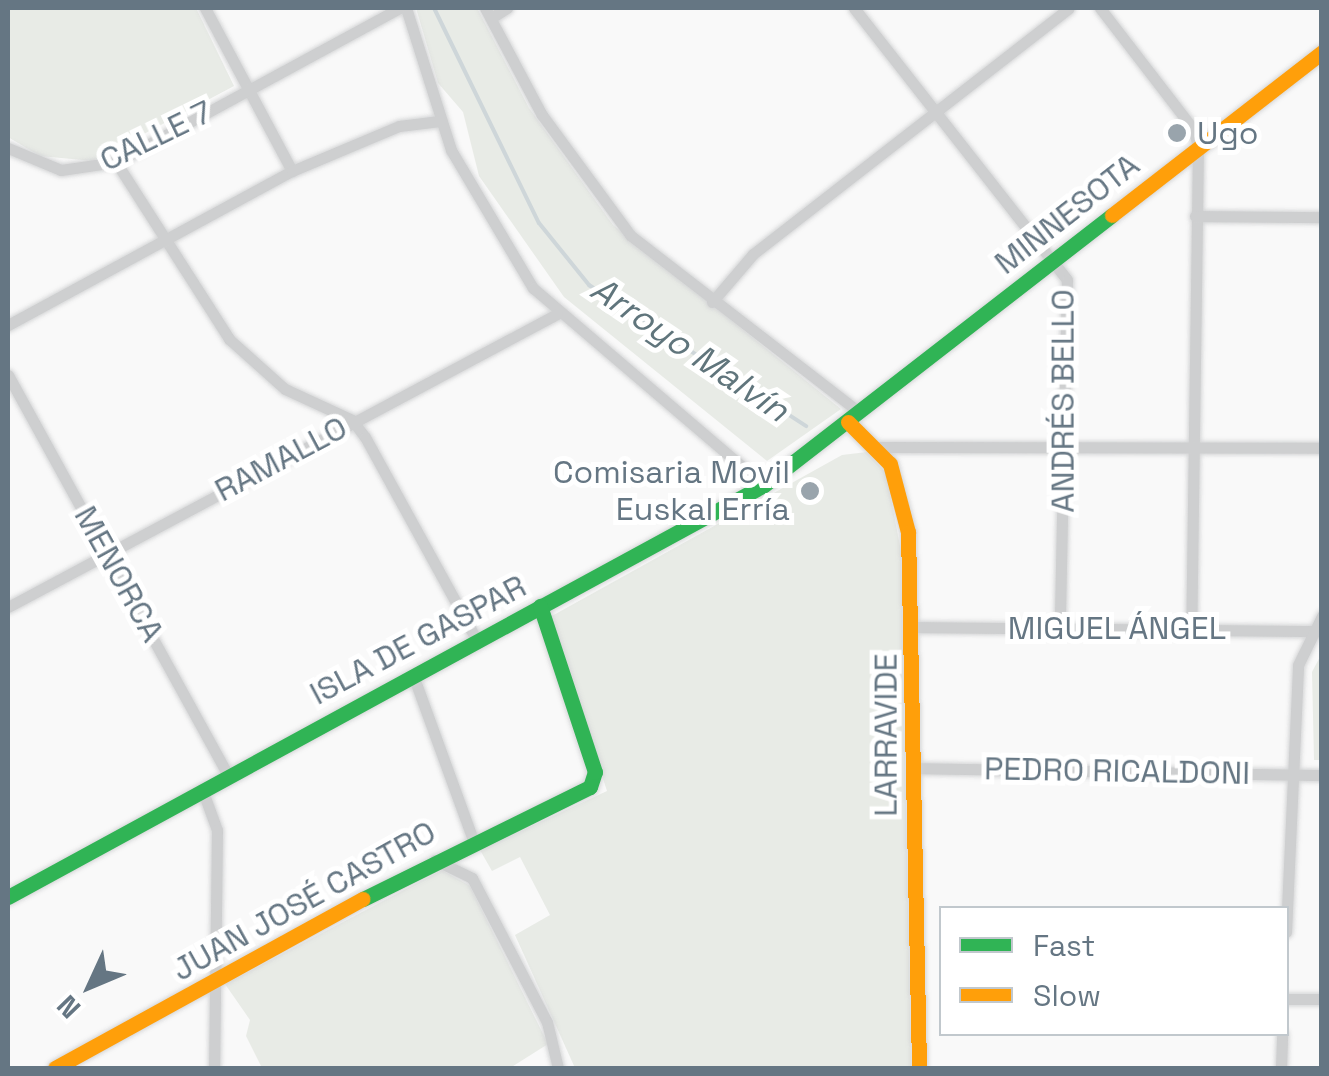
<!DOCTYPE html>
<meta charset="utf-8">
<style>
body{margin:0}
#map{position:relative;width:1329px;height:1076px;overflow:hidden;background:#f9f9f9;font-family:"Space Grotesk",sans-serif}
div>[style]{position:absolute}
.green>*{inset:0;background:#e8ebe6}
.stream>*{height:4px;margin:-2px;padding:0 2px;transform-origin:2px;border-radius:2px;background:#ced6d9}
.roads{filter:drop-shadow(0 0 2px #d5d6d7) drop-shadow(0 0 2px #d5d6d7)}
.street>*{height:11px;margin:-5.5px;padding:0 5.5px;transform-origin:5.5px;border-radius:5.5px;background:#cecfd0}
.fast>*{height:15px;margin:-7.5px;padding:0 7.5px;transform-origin:7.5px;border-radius:7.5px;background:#30b455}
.slow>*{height:15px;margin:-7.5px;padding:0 7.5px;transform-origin:7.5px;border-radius:7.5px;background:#ff9f0a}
.dots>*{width:28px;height:28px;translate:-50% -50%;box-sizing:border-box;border:5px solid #fff;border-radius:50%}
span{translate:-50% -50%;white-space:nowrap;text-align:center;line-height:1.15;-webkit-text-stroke:10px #fff;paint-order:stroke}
.poi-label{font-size:32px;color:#657683}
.left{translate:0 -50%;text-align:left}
.right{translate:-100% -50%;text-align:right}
.street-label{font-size:32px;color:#657683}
.water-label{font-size:35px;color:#60757c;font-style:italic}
.frame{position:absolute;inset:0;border:10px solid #657683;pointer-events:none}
.legend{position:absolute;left:939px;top:906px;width:350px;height:130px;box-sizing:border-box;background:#fff;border:2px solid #c1c8cd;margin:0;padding:12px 18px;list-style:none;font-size:30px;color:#657683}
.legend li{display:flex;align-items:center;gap:20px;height:50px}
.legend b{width:50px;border:2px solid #c1c8cd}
.north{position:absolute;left:40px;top:936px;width:100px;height:100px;-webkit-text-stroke:8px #fff;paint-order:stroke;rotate:226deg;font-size:28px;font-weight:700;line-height:40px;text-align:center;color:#657683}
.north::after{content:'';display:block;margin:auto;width:35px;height:45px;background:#657683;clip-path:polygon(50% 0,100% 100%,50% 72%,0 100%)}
</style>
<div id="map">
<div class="green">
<div style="clip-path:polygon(8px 8px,196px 8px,234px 86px,93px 161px,40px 156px,8px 137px)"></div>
<div style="clip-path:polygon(416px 8px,477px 8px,529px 108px,613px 225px,841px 409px,767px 461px,564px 297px,479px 176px,463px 112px,438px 83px)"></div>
<div style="clip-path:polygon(867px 452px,886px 473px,901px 551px,911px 1068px,575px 1068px,515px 935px,550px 915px,520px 857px,492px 871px,480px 850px,607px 791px,550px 617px,842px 455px)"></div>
<div style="clip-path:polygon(1321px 655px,1321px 760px,1314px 760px,1312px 672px)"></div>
<div style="clip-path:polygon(442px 870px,470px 886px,548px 1044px,510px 1068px,262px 1068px,246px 1036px,250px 1020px,225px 984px)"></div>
</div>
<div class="stream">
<div style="left:434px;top:8px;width:239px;rotate:64deg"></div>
<div style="left:539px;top:223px;width:80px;rotate:51.1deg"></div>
<div style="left:589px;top:285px;width:259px;rotate:33deg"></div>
</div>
<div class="roads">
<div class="street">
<div style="left:205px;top:8px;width:185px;rotate:61.9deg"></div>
<div style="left:406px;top:8px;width:149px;rotate:72.4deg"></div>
<div style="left:451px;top:150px;width:161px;rotate:59.3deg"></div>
<div style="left:533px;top:288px;width:304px;rotate:40.5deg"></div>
<div style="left:485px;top:8px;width:121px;rotate:62deg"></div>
<div style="left:542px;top:115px;width:149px;rotate:53.7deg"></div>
<div style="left:630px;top:235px;width:289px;rotate:37.7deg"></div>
<div style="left:854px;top:8px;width:345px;rotate:51.9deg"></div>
<div style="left:1067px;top:280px;width:347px;rotate:91.2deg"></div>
<div style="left:1100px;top:8px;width:154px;rotate:52.4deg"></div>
<div style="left:1194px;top:130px;width:17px;rotate:77deg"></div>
<div style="left:1198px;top:147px;width:481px;rotate:90.8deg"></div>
<div style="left:491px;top:18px;width:19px;rotate:-32deg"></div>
<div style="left:8px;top:148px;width:57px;rotate:22.5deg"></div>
<div style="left:61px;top:170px;width:56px;rotate:-8.3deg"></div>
<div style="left:116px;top:162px;width:323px;rotate:-28.5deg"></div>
<div style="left:116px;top:162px;width:210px;rotate:57.4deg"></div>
<div style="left:229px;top:339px;width:75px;rotate:41.8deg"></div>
<div style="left:285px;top:389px;width:74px;rotate:24.8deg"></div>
<div style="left:352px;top:420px;width:21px;rotate:53deg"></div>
<div style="left:365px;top:437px;width:233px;rotate:61.2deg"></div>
<div style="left:1195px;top:216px;width:127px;rotate:0.5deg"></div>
<div style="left:712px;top:302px;width:63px;rotate:-49.5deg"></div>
<div style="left:753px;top:254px;width:400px;rotate:-37.9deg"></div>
<div style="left:8px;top:325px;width:323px;rotate:-28.5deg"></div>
<div style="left:292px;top:171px;width:116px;rotate:-22.8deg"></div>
<div style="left:399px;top:126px;width:41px;rotate:-7deg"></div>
<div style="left:8px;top:375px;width:457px;rotate:61.2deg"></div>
<div style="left:878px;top:447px;width:444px;rotate:0.1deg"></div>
<div style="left:8px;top:607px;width:622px;rotate:-28.09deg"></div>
<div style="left:912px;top:627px;width:410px;rotate:0.6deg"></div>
<div style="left:413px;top:675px;width:176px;rotate:70deg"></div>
<div style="left:913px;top:768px;width:409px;rotate:1deg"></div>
<div style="left:202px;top:789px;width:44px;rotate:69.9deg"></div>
<div style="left:217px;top:830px;width:238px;rotate:90.7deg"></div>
<div style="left:435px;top:860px;width:41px;rotate:25.9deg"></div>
<div style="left:472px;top:878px;width:162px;rotate:62.5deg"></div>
<div style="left:547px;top:1022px;width:47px;rotate:76.6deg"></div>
<div style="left:1286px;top:932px;width:267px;rotate:-87.4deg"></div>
<div style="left:1298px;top:665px;width:55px;rotate:-63.9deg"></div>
<div style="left:1286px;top:999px;width:36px"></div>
<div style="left:1281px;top:1068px;width:34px;rotate:-88deg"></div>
</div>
<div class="fast">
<div style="left:8px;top:897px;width:861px;rotate:-28.59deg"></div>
<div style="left:764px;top:485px;width:440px;rotate:-37.8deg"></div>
<div style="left:363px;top:899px;width:253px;rotate:-26.3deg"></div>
<div style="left:590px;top:787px;width:16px;rotate:-72deg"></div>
<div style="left:595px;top:772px;width:175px;rotate:-108.3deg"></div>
</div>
<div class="slow">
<div style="left:1112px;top:215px;width:266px;rotate:-37.8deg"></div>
<div style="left:848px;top:422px;width:59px;rotate:45deg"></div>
<div style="left:890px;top:464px;width:70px;rotate:75.2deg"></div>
<div style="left:908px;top:532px;width:536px;rotate:88.82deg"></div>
<div style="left:55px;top:1068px;width:351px;rotate:-28.8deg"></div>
</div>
</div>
<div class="dots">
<div style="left:1177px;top:133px;background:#99a4ac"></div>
<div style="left:810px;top:491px;background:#99a4ac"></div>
</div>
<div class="poi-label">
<span class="left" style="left:1197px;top:133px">Ugo</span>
<span class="right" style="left:790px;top:491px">Comisaria Movil<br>Euskal Erría</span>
</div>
<div class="street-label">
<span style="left:156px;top:136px;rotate:-26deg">CALLE 7</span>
<span style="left:1067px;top:214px;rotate:-38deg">MINNESOTA</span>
<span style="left:1063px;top:401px;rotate:-90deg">ANDRÉS BELLO</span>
<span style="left:281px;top:459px;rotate:-28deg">RAMALLO</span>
<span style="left:119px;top:574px;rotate:61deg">MENORCA</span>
<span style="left:1117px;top:628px">MIGUEL ÁNGEL</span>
<span style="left:418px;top:640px;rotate:-28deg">ISLA DE GASPAR</span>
<span style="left:886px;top:735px;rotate:-90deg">LARRAVIDE</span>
<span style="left:1117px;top:771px;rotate:1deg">PEDRO RICALDONI</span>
<span style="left:304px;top:901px;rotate:-29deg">JUAN JOSÉ CASTRO</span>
</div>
<div class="water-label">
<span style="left:690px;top:349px;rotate:34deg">Arroyo Malvín</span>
</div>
<div class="frame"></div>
<ul class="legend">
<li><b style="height:12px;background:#30b455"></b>Fast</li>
<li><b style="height:12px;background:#ff9f0a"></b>Slow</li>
</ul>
<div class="north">N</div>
</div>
